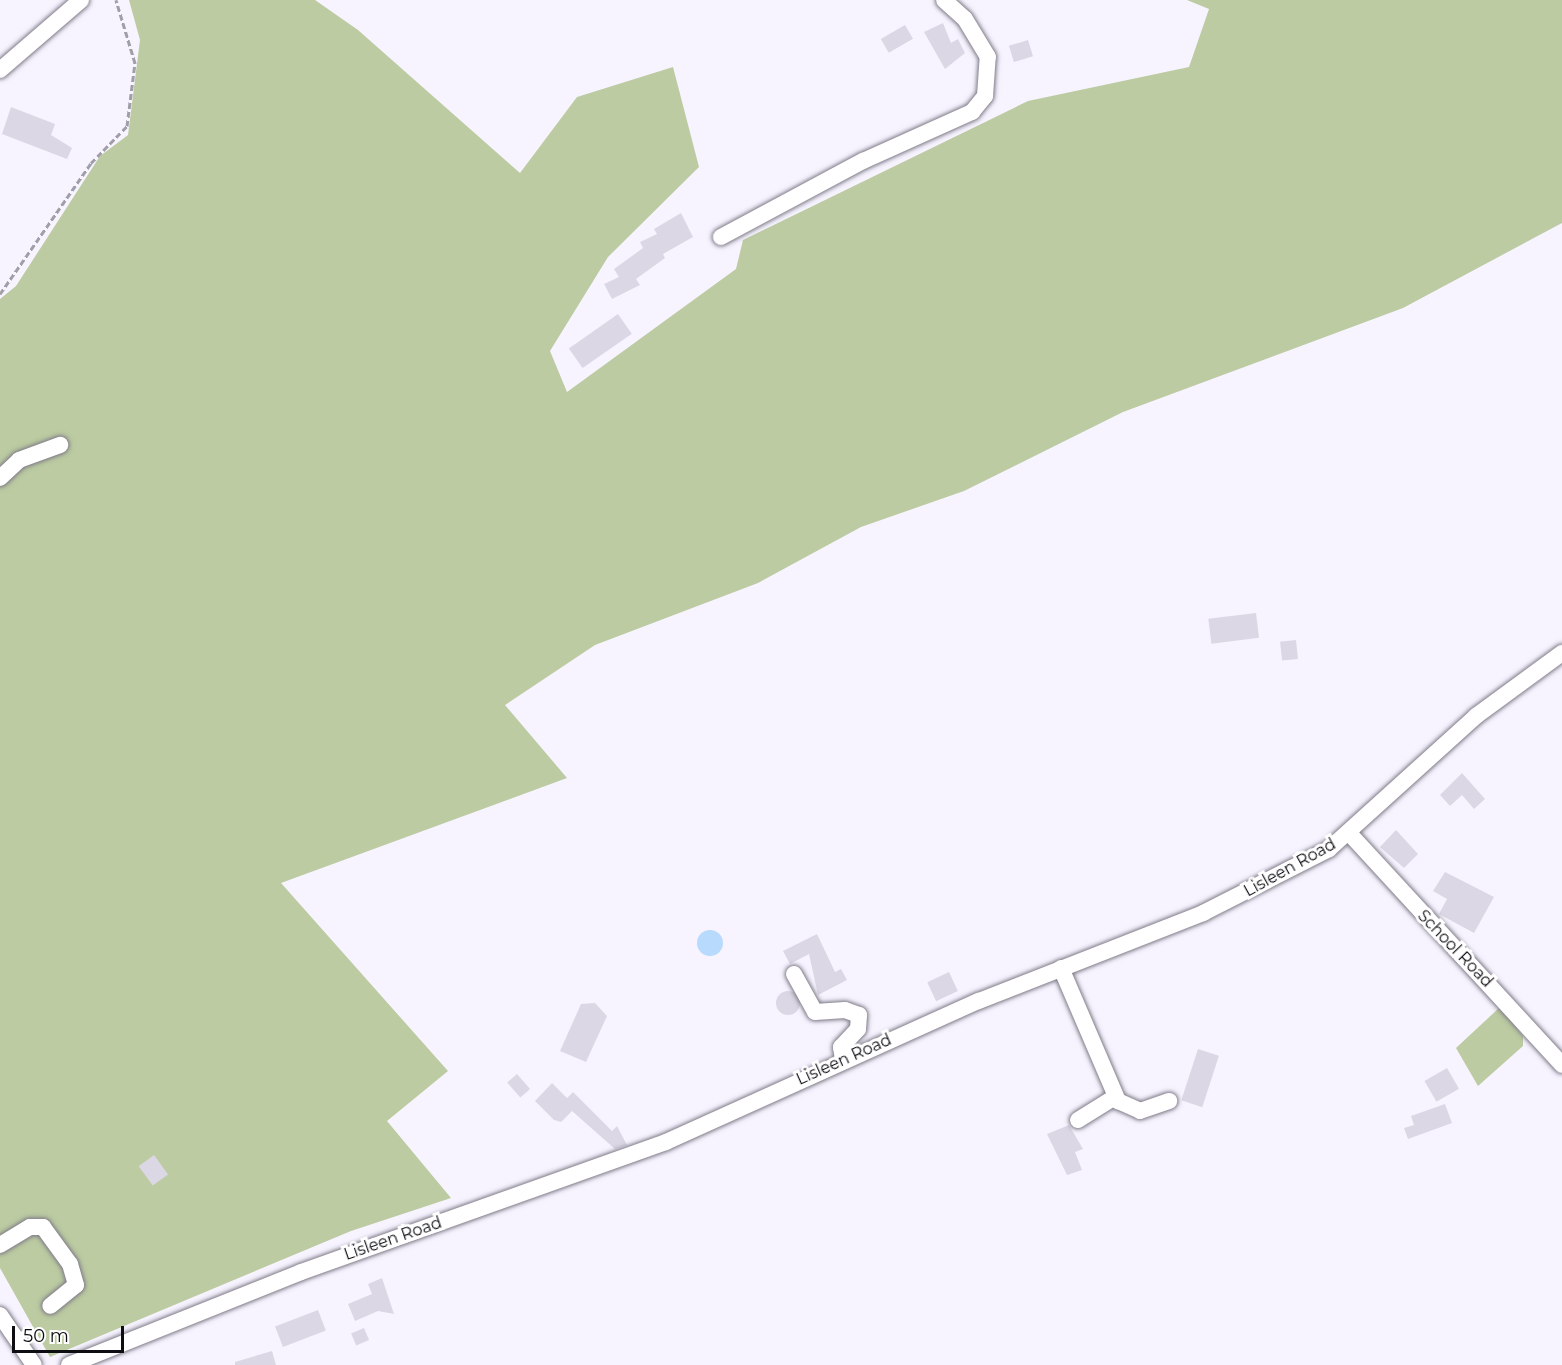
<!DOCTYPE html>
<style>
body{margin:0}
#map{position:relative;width:1562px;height:1365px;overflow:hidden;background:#f7f4ff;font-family:Montserrat,sans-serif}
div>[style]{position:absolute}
.green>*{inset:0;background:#bccba1}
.water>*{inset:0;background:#b8dafc}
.round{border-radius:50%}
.building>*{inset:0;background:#dbd7e4;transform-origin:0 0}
.path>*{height:3px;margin-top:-1.5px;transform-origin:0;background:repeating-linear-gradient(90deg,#a09ea6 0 6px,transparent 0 9px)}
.roads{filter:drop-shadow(0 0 2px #7f7b88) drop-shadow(0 0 2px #7f7b88)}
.minor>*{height:16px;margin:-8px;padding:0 8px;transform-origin:8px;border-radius:8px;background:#fff}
span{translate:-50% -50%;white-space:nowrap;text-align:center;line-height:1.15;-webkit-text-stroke:6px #fff;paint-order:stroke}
.street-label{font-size:16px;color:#0e0d11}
.scale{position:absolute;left:12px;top:1326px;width:112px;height:27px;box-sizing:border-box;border:3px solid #0e0d11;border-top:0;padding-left:8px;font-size:18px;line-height:21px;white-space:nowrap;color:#0e0d11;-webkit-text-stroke:4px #fff;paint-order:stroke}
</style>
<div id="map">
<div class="green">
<div style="clip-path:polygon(129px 0,315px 0,358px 30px,520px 173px,577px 97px,673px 67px,699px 167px,608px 257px,550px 351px,567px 392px,736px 269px,743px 240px,1028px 101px,1189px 67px,1209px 9px,1187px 0,1562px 0,1562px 223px,1403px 308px,1123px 412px,964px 491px,861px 527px,758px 583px,595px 645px,505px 705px,567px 778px,281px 883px,448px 1071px,387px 1121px,451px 1198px,351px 1231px,50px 1357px,0 1268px,0 299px,16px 286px,100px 156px,128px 135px,140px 40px)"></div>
<div style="clip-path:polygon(1500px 1007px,1523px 1036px,1523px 1046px,1478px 1086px,1456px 1048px)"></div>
</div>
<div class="water">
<div class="round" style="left:697px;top:930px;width:26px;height:26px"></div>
</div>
<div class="building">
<div style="clip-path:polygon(943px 23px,951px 43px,958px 39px,965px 53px,945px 69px,924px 32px)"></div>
<div style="left:905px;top:25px;width:16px;height:28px;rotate:60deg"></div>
<div style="left:1028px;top:40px;width:17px;height:20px;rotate:73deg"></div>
<div style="clip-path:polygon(11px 107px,55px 124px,51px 135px,72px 148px,67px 159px,2px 134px)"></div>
<div style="clip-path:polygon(681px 213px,693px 237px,663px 254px,665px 258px,636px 279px,640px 285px,612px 299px,604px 284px,619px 277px,614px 269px,643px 248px,640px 242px,657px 234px,654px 229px)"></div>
<div style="left:618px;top:314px;width:24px;height:60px;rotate:55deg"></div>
<div style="left:1256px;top:613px;width:25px;height:48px;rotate:83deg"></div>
<div style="left:1296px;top:640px;width:19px;height:16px;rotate:84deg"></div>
<div style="clip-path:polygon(1462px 773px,1485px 799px,1474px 809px,1462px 795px,1450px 806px,1440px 795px)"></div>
<div style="clip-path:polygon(1396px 830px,1418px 854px,1404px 868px,1380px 847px)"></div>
<div style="clip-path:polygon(1445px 872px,1494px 897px,1474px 933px,1439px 914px,1447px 899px,1433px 891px)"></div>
<div style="clip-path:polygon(817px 934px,835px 972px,841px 969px,847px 980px,818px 995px,809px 954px,790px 964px,783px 951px)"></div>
<div style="left:949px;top:972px;width:21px;height:24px;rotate:65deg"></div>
<div class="round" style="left:776px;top:991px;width:24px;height:24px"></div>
<div style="clip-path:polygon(595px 1003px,607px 1016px,586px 1062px,560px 1051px,581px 1004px)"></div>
<div style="left:1198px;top:1049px;width:22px;height:54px;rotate:18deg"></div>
<div style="left:1447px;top:1068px;width:24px;height:26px;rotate:60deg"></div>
<div style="left:517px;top:1074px;width:20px;height:13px;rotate:49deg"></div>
<div style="clip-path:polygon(552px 1083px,567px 1098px,573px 1092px,612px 1131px,617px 1126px,627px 1145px,615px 1149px,572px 1111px,561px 1122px,554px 1120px,535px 1101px)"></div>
<div style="clip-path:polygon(1445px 1104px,1452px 1123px,1408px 1139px,1404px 1128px,1414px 1125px,1411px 1116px)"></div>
<div style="clip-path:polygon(1069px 1125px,1083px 1149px,1075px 1152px,1082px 1170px,1067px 1175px,1047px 1134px)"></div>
<div style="left:154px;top:1155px;width:24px;height:19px;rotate:54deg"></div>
<div style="clip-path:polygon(382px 1278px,394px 1314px,378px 1311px,355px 1321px,348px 1304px,372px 1294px,368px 1284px)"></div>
<div style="left:318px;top:1310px;width:22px;height:46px;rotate:69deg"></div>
<div style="left:364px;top:1328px;width:13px;height:14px;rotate:67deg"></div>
<div style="clip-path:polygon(272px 1351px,276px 1365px,235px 1365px,235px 1362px)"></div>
</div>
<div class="path">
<div style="left:0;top:294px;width:160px;rotate:-55.2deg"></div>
<div style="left:91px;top:163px;width:52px;rotate:-45.8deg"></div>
<div style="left:127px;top:126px;width:64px;rotate:-82.8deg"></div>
<div style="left:135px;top:63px;width:66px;rotate:-106.8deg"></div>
</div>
<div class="roads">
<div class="minor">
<div style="left:0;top:70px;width:107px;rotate:-40.8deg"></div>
<div style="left:721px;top:237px;width:161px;rotate:-28.2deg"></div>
<div style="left:863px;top:161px;width:120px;rotate:-24.2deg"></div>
<div style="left:972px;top:112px;width:21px;rotate:-51deg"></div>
<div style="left:985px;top:96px;width:39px;rotate:-86deg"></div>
<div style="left:988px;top:57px;width:44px;rotate:-121.2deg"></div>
<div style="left:965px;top:19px;width:28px;rotate:-138deg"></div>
<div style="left:0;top:478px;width:26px;rotate:-43deg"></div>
<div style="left:19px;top:460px;width:44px;rotate:-20.1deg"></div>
<div style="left:1349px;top:833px;width:315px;rotate:47.4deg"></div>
<div style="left:1061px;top:968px;width:145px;rotate:66.8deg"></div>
<div style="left:1118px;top:1101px;width:24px;rotate:24deg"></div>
<div style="left:1140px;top:1111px;width:31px;rotate:-19deg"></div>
<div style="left:794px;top:974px;width:43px;rotate:61.1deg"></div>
<div style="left:815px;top:1012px;width:30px;rotate:-4deg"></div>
<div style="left:845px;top:1010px;width:15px;rotate:20deg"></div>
<div style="left:859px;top:1015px;width:14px;rotate:94deg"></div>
<div style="left:858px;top:1029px;width:25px;rotate:133deg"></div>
<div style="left:841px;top:1047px;width:13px;rotate:81deg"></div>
<div style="left:1078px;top:1120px;width:44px;rotate:-31.9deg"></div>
<div style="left:0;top:1245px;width:35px;rotate:-31deg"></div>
<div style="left:30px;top:1227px;width:13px"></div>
<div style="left:43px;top:1227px;width:46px;rotate:53.9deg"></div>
<div style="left:70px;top:1264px;width:22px;rotate:74deg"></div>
<div style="left:76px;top:1285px;width:33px;rotate:141deg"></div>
<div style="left:0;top:1315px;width:60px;rotate:55.8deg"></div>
<div style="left:69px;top:1365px;width:250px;rotate:-21.8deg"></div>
<div style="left:301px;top:1272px;width:387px;rotate:-19.6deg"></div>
<div style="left:666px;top:1142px;width:343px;rotate:-24.3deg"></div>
<div style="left:979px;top:1001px;width:241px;rotate:-21.4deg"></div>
<div style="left:1203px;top:913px;width:141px;rotate:-26.9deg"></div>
<div style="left:1329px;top:849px;width:198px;rotate:-42.1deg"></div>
<div style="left:1476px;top:716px;width:107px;rotate:-36.2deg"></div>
</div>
</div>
<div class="street-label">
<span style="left:1290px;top:868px;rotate:-29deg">Lisleen Road</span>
<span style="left:1455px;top:949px;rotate:46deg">School Road</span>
<span style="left:844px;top:1060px;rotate:-24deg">Lisleen Road</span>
<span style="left:393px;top:1239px;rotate:-19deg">Lisleen Road</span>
</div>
<div class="scale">50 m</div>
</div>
